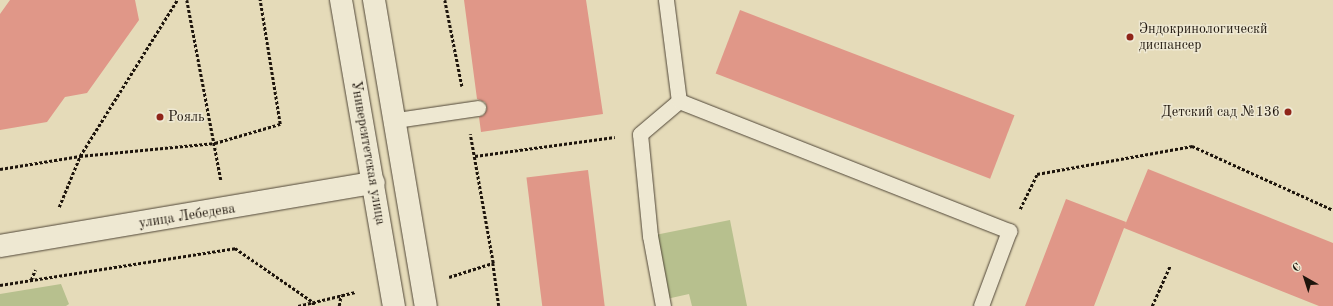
<!DOCTYPE html>
<meta charset="utf-8">
<style>
body{margin:0}
#map{position:relative;width:1333px;height:306px;overflow:hidden;background:#e5dbb9;font-family:"Old Standard TT",serif}
div>[style]{position:absolute}
.green>*{inset:0;background:#b7c08e}
.building>*{inset:0;background:#e09788;transform-origin:0 0}
.path>*{height:2.5px;margin-top:-1.25px;transform-origin:0;background:repeating-linear-gradient(90deg,#1e150c 0 3px,transparent 0 5px)}
.roads{filter:drop-shadow(0 0 1px #504637) drop-shadow(0 0 1px #504637)}
.lane>*{height:15px;margin:-7.5px;padding:0 7.5px;transform-origin:7.5px;border-radius:7.5px;background:#eee8d2}
.street>*{height:22px;margin:-11px;padding:0 11px;transform-origin:11px;border-radius:11px;background:#eee8d2}
.secondary>*{height:22px;margin:-11px;padding:0 11px;transform-origin:11px;border-radius:11px;background:#eee8d2}
.dots>*{width:11px;height:11px;translate:-50% -50%;box-sizing:border-box;border:2px solid #eee8d2;border-radius:50%}
span{translate:-50% -50%;white-space:nowrap;text-align:center;line-height:1.15;-webkit-text-stroke:3px #eee8d2;paint-order:stroke}
.poi-label{font-size:14px;color:#1e150c}
.left{translate:0 -50%;text-align:left}
.right{translate:-100% -50%;text-align:right}
.street-label{font-size:14px;color:#1e150c}
.north{position:absolute;left:1285px;top:258px;width:40px;height:40px;-webkit-text-stroke:3px #eee8d2;paint-order:stroke;rotate:321deg;font-size:11px;font-weight:700;line-height:16px;text-align:center;color:#1e150c}
.north::after{content:'';display:block;margin:auto;width:14px;height:18px;background:#1e150c;clip-path:polygon(50% 0,100% 100%,50% 72%,0 100%)}
</style>
<div id="map">
<div class="green">
<div style="clip-path:polygon(730px 220px,747px 306px,692px 306px,689px 294px,662px 300px,650px 236px)"></div>
<div style="clip-path:polygon(61px 284px,69px 304px,66px 306px,0 306px,0 294px)"></div>
</div>
<div class="building">
<div style="clip-path:polygon(10px 0,135px 0,139px 20px,87px 93px,65px 97px,47px 122px,0 130px,0 14px)"></div>
<div style="clip-path:polygon(464px 0,586px 0,603px 114px,481px 132px,479px 117px,484px 115px,487px 107px,485px 102px,477px 99px)"></div>
<div style="left:740px;top:10px;width:294px;height:68px;rotate:21deg"></div>
<div style="clip-path:polygon(1148px 169px,1333px 243px,1333px 306px,1319px 306px,1124px 228px,1094px 306px,1025px 306px,1066px 199px,1126px 222px,1125px 225px)"></div>
<div style="left:588px;top:170px;width:137px;height:62px;rotate:83deg"></div>
</div>
<div class="path">
<div style="left:187px;top:0;width:183px;rotate:79.3deg"></div>
<div style="left:445px;top:0;width:88px;rotate:78.8deg"></div>
<div style="left:475px;top:156px;width:141px;rotate:-7.7deg"></div>
<div style="left:0;top:169px;width:81px;rotate:-9.2deg"></div>
<div style="left:80px;top:156px;width:136px;rotate:-5.5deg"></div>
<div style="left:215px;top:143px;width:68px;rotate:-16.3deg"></div>
<div style="left:280px;top:124px;width:126px;rotate:-99.2deg"></div>
<div style="left:59px;top:207px;width:55px;rotate:-67.6deg"></div>
<div style="left:80px;top:156px;width:184px;rotate:-58.1deg"></div>
<div style="left:1020px;top:209px;width:39px;rotate:-64deg"></div>
<div style="left:1037px;top:174px;width:158px;rotate:-10.2deg"></div>
<div style="left:1192px;top:146px;width:155px;rotate:24.4deg"></div>
<div style="left:493px;top:263px;width:43px;rotate:82.1deg"></div>
<div style="left:449px;top:277px;width:46px;rotate:-17.7deg"></div>
<div style="left:493px;top:263px;width:131px;rotate:-100.1deg"></div>
<div style="left:31px;top:280px;width:11px;rotate:-68deg"></div>
<div style="left:0;top:285px;width:238px;rotate:-8.9deg"></div>
<div style="left:235px;top:248px;width:95px;rotate:34.7deg"></div>
<div style="left:313px;top:302px;width:4px;rotate:76deg"></div>
<div style="left:298px;top:306px;width:59px;rotate:-13.8deg"></div>
<div style="left:339px;top:306px;width:11px;rotate:-80deg"></div>
<div style="left:1152px;top:306px;width:44px;rotate:-65.8deg"></div>
</div>
<div class="roads">
<div class="lane">
<div style="left:666px;top:0;width:102px;rotate:82.7deg"></div>
<div style="left:396px;top:120px;width:83px;rotate:-8.3deg"></div>
<div style="left:663px;top:306px;width:71px;rotate:-100.5deg"></div>
<div style="left:650px;top:236px;width:102px;rotate:-95.6deg"></div>
<div style="left:640px;top:134px;width:51px;rotate:-40.2deg"></div>
<div style="left:679px;top:101px;width:355px;rotate:21.5deg"></div>
<div style="left:1009px;top:231px;width:80px;rotate:110.5deg"></div>
</div>
<div class="street">
<div style="left:0;top:246px;width:379px;rotate:-9.6deg"></div>
</div>
<div class="secondary">
<div style="left:341px;top:0;width:311px;rotate:80.2deg"></div>
<div style="left:374px;top:0;width:310px;rotate:80.4deg"></div>
</div>
</div>
<div class="dots">
<div style="left:1130px;top:37px;background:#8f2418"></div>
<div style="left:1288px;top:112px;background:#8f2418"></div>
<div style="left:160px;top:117px;background:#8f2418"></div>
</div>
<div class="poi-label">
<span class="left" style="left:1139px;top:37px">Эндокринологическй<br>диспансер</span>
<span class="right" style="left:1280px;top:112px">Детский сад №136</span>
<span class="left" style="left:168px;top:117px">Рояль</span>
</div>
<div class="street-label">
<span style="left:368px;top:153px;rotate:80deg">Университетская улица</span>
<span style="left:187px;top:216px;rotate:-9deg">улица Лебедева</span>
</div>
<div class="north">С</div>
</div>
